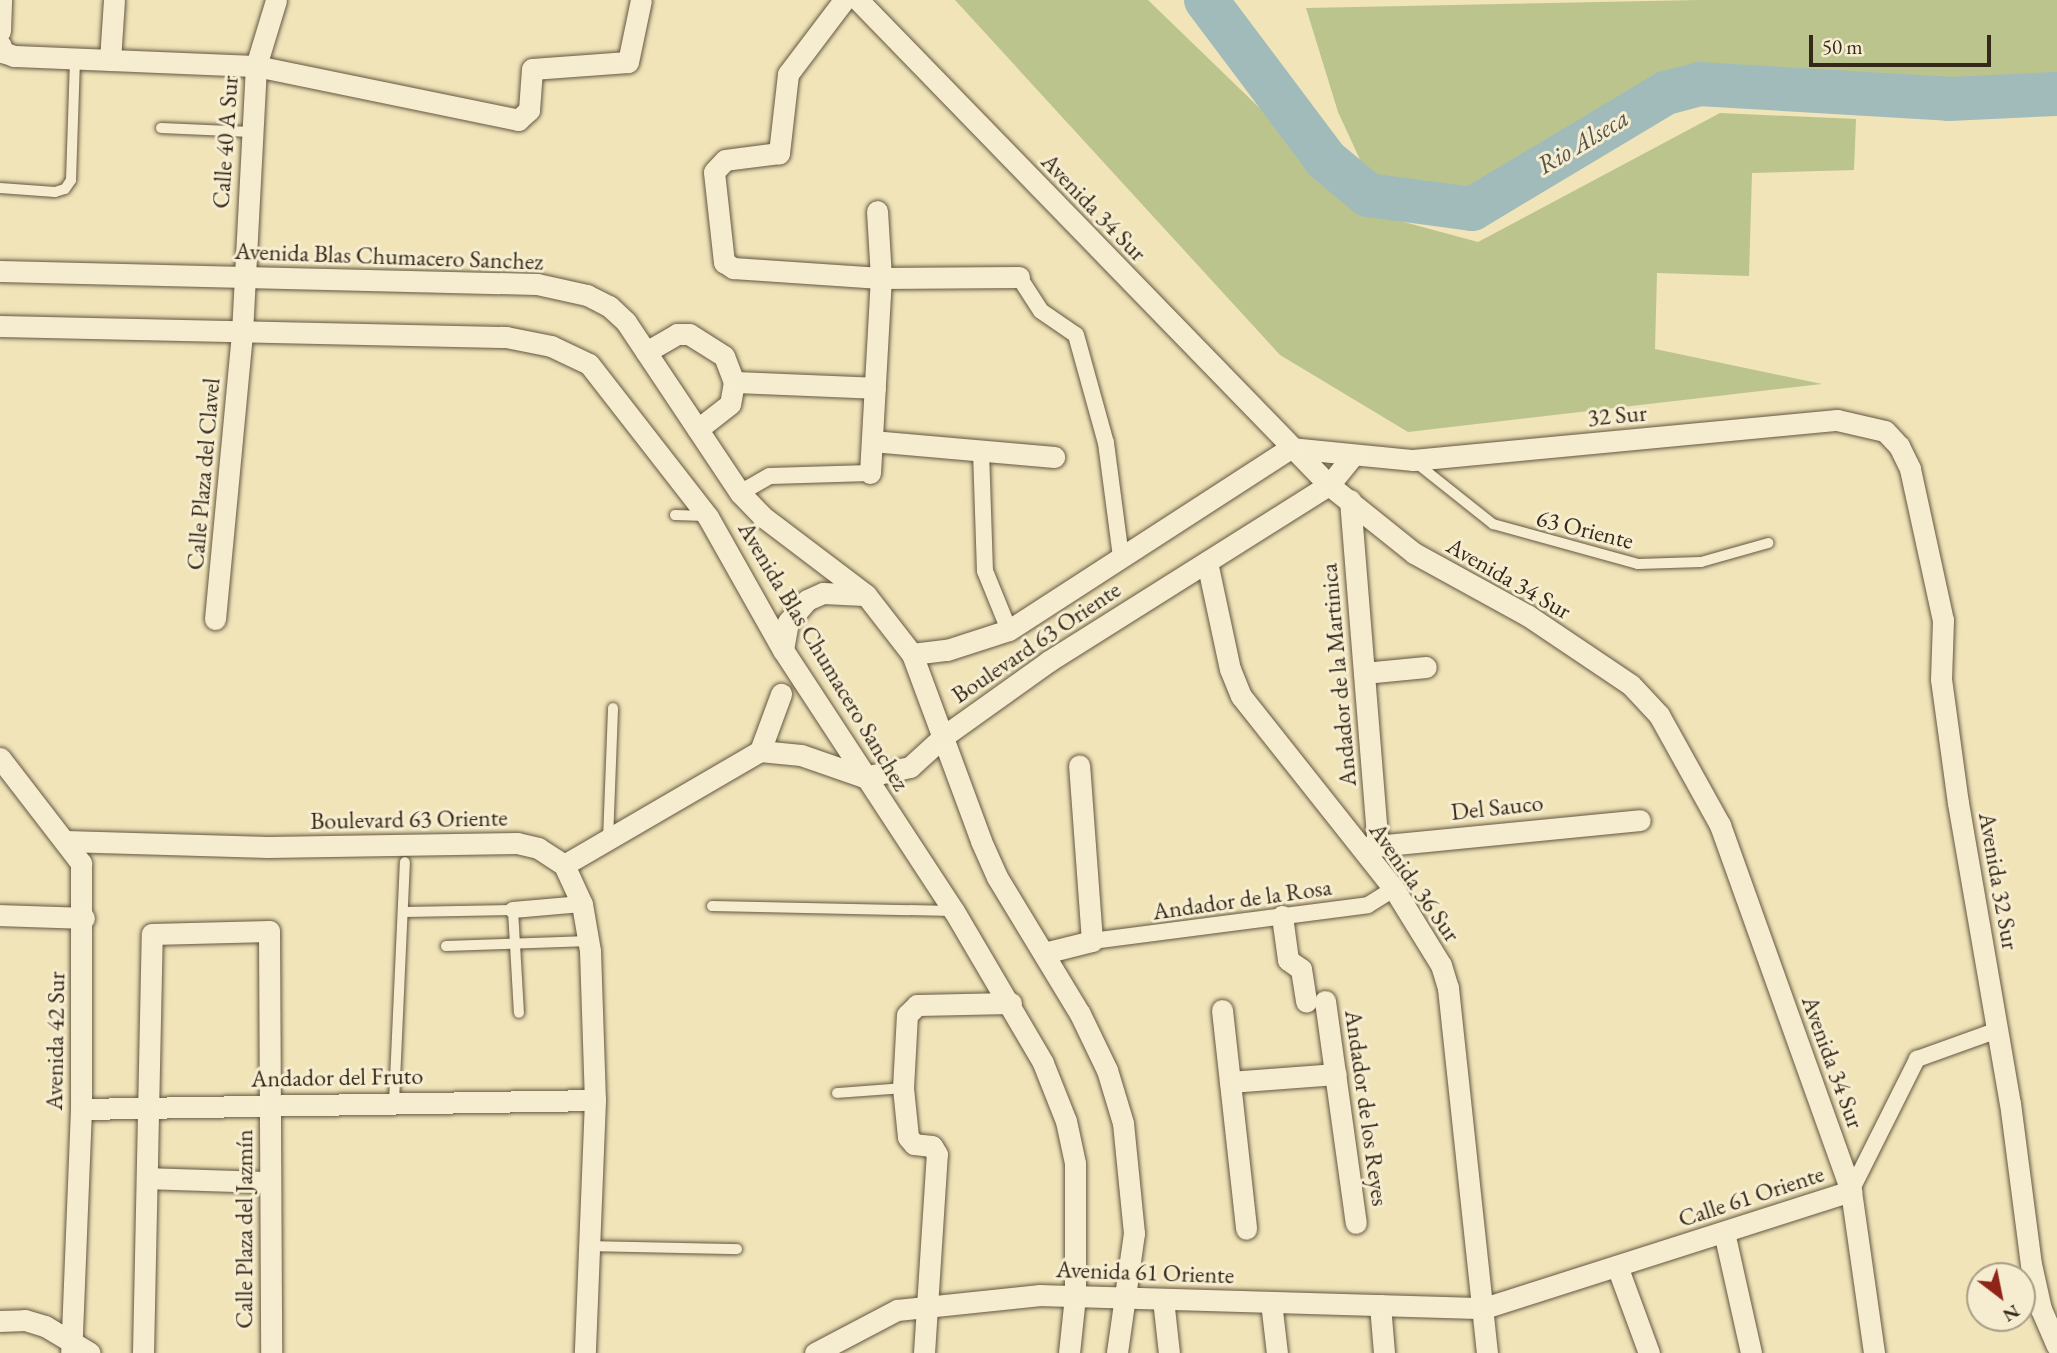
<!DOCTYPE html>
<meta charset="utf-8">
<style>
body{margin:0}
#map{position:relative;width:2057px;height:1353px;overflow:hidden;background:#f1e4b8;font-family:"EB Garamond",serif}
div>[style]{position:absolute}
.green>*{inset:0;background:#bcc48e}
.river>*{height:44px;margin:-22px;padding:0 22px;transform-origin:22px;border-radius:22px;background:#a1bbba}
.roads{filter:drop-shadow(0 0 2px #635742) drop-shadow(0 0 2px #635742)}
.service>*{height:10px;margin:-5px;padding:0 5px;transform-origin:5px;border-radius:5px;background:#f6edd1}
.pedestrian>*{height:16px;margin:-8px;padding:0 8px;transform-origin:8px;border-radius:8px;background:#f6edd1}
.minor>*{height:21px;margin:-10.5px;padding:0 10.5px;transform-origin:10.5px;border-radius:10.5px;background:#f6edd1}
span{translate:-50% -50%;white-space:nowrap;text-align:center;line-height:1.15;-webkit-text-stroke:6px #f6edd1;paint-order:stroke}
.street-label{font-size:24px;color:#34281a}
.water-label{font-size:26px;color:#55544a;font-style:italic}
.north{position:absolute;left:1966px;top:1262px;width:70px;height:70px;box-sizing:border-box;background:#f6edd1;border:2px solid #a89e88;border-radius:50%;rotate:148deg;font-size:19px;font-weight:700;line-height:28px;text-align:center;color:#34281a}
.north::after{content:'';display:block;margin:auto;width:24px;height:32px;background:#8f2418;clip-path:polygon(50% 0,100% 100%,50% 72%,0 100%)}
.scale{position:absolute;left:1809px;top:35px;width:182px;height:32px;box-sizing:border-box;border:4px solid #34281a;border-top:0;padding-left:9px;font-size:21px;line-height:24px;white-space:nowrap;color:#34281a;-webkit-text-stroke:5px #f6edd1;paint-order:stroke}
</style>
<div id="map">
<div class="green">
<div style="clip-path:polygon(955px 0,1148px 0,1367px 212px,1478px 242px,1720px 113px,1856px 119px,1854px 170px,1752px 173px,1749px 276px,1657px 273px,1655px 349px,1822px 384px,1408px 432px,1280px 355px)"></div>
<div style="clip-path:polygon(1699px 0,2057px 0,2057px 79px,1693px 73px,1459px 195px,1368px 177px,1338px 112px,1306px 8px)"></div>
</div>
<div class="river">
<div style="left:1206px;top:0;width:200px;rotate:53.1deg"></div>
<div style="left:1326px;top:160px;width:55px;rotate:39.8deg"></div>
<div style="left:1368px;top:195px;width:105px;rotate:7.7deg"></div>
<div style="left:1472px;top:209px;width:226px;rotate:-30.9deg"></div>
<div style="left:1666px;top:93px;width:34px;rotate:-15deg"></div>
<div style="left:1699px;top:84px;width:250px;rotate:3.4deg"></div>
<div style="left:1949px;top:99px;width:108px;rotate:-2.7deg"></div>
</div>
<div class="roads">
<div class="service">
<div style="left:161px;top:128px;width:91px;rotate:2.5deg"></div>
<div style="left:0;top:188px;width:55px;rotate:4.2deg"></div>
<div style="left:55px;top:192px;width:10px;rotate:-17deg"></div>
<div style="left:65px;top:189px;width:11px;rotate:-56deg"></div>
<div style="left:71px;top:180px;width:122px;rotate:-88.1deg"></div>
<div style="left:1415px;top:462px;width:100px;rotate:38.5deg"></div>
<div style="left:1493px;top:524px;width:150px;rotate:15.4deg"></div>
<div style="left:1638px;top:564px;width:63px;rotate:-1.8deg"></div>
<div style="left:1701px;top:562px;width:70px;rotate:-15.8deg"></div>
<div style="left:675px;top:515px;width:31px;rotate:2deg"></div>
<div style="left:608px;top:840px;width:132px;rotate:-87.8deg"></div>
<div style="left:712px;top:906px;width:242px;rotate:1.2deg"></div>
<div style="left:404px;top:912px;width:109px;rotate:-1.1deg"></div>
<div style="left:513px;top:910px;width:103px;rotate:86.7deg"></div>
<div style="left:446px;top:946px;width:144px;rotate:-2deg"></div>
<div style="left:837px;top:1093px;width:66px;rotate:-4.3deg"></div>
<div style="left:394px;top:1102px;width:240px;rotate:-87.4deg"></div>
<div style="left:590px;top:1246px;width:147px;rotate:1.2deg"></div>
</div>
<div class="pedestrian">
<div style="left:1019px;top:277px;width:40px;rotate:57.1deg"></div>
<div style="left:1041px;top:311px;width:42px;rotate:34.4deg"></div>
<div style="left:1076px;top:335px;width:112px;rotate:74.5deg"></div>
<div style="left:1106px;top:443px;width:115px;rotate:82.5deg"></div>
<div style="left:981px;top:451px;width:120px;rotate:88.1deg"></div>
<div style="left:985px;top:571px;width:64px;rotate:67.9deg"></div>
<div style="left:740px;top:493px;width:34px;rotate:-30deg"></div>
<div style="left:770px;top:476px;width:100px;rotate:-1.7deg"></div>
<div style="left:513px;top:910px;width:69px;rotate:-5deg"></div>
<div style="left:1092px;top:941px;width:278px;rotate:-7.4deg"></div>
<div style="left:1368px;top:905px;width:31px;rotate:-32deg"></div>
<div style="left:1851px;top:1191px;width:148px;rotate:-63.4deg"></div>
<div style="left:1917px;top:1059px;width:86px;rotate:-19.7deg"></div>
</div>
<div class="minor">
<div style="left:844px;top:0;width:93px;rotate:127.1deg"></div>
<div style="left:788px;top:74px;width:80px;rotate:96.5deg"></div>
<div style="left:779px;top:153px;width:54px;rotate:172.6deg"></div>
<div style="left:725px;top:160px;width:16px;rotate:133deg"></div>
<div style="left:714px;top:172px;width:91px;rotate:83.7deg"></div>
<div style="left:724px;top:262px;width:11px;rotate:34deg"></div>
<div style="left:733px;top:268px;width:148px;rotate:3.9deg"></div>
<div style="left:881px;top:278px;width:138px;rotate:-0.4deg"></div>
<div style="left:858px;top:0;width:676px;rotate:45.84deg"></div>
<div style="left:1329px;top:485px;width:109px;rotate:38.7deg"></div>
<div style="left:1414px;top:553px;width:129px;rotate:28.8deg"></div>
<div style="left:1527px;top:615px;width:125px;rotate:33.9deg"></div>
<div style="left:1631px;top:685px;width:41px;rotate:47deg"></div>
<div style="left:1659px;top:715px;width:126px;rotate:61deg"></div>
<div style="left:1720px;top:825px;width:389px;rotate:70.3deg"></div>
<div style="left:1851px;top:1191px;width:164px;rotate:81.9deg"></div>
<div style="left:0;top:31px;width:31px;rotate:-88deg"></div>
<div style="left:0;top:44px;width:9px;rotate:69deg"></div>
<div style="left:3px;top:52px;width:12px;rotate:20deg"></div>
<div style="left:14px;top:56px;width:242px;rotate:2.4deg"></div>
<div style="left:256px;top:66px;width:268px;rotate:11.6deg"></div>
<div style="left:518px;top:120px;width:15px;rotate:-42deg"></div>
<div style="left:529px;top:110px;width:41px;rotate:-85.8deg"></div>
<div style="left:532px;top:69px;width:96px;rotate:-4.2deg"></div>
<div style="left:628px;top:62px;width:63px;rotate:-78.2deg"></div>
<div style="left:110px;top:60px;width:60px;rotate:-86.2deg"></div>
<div style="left:0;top:271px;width:537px;rotate:1.39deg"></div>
<div style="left:537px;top:284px;width:51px;rotate:12.4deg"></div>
<div style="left:587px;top:295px;width:25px;rotate:27deg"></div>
<div style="left:609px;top:306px;width:23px;rotate:43deg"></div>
<div style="left:626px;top:322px;width:206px;rotate:56.3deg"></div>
<div style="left:740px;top:493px;width:32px;rotate:46deg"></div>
<div style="left:762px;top:516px;width:131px;rotate:37.2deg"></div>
<div style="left:866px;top:595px;width:75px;rotate:52.1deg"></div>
<div style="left:912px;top:654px;width:199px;rotate:69.7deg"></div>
<div style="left:981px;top:841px;width:39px;rotate:66deg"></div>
<div style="left:997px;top:877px;width:160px;rotate:58.8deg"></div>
<div style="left:1080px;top:1014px;width:62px;rotate:64.3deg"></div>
<div style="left:1107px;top:1070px;width:55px;rotate:73.2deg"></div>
<div style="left:1123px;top:1123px;width:111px;rotate:84.3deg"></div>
<div style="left:1134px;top:1233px;width:121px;rotate:98.1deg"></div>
<div style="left:0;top:326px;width:506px;rotate:1.25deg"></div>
<div style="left:506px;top:337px;width:46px;rotate:11.3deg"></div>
<div style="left:551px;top:346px;width:42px;rotate:25.3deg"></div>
<div style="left:589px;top:364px;width:194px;rotate:52.1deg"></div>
<div style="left:708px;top:517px;width:153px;rotate:60.6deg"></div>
<div style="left:783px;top:650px;width:312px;rotate:56.8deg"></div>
<div style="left:954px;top:911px;width:176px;rotate:59.6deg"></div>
<div style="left:1043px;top:1063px;width:62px;rotate:68.4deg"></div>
<div style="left:1066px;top:1121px;width:43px;rotate:77.9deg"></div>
<div style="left:1075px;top:1163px;width:133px;rotate:90deg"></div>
<div style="left:1075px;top:1296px;width:57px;rotate:96deg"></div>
<div style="left:646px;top:352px;width:36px;rotate:-30deg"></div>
<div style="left:677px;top:334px;width:12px"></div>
<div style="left:689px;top:334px;width:41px;rotate:32.2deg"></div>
<div style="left:724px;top:356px;width:28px;rotate:69deg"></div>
<div style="left:734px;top:382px;width:22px;rotate:100deg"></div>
<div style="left:730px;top:404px;width:41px;rotate:142deg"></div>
<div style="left:734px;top:382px;width:141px;rotate:2.4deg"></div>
<div style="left:872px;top:441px;width:183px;rotate:5deg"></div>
<div style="left:1290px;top:448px;width:124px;rotate:5.6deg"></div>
<div style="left:1413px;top:460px;width:426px;rotate:-5.4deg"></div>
<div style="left:1837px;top:420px;width:49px;rotate:12.9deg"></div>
<div style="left:1885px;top:431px;width:21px;rotate:47deg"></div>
<div style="left:1899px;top:446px;width:25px;rotate:64deg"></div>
<div style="left:1910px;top:469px;width:155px;rotate:77.7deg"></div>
<div style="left:1943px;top:620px;width:59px;rotate:91.9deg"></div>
<div style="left:1941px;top:679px;width:125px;rotate:82.2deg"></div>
<div style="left:1958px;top:803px;width:304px;rotate:80.2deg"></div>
<div style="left:2010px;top:1103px;width:162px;rotate:82.6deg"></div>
<div style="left:2031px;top:1264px;width:46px;rotate:77.5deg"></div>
<div style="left:2041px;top:1309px;width:40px;rotate:66.6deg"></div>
<div style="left:870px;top:473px;width:195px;rotate:-86.8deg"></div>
<div style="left:881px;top:278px;width:67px;rotate:-93.4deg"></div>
<div style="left:1350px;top:500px;width:346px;rotate:85.4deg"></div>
<div style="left:1207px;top:562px;width:109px;rotate:77.9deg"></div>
<div style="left:1230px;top:669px;width:29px;rotate:68deg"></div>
<div style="left:1241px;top:696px;width:246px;rotate:51.6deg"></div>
<div style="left:1394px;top:889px;width:89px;rotate:58.3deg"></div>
<div style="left:1441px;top:965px;width:24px;rotate:73deg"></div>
<div style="left:1448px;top:988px;width:367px;rotate:83.9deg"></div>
<div style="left:215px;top:619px;width:287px;rotate:-84.6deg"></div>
<div style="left:242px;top:333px;width:267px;rotate:-87deg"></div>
<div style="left:256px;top:66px;width:69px;rotate:-73.1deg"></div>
<div style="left:783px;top:650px;width:28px;rotate:-80deg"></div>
<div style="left:788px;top:622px;width:29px;rotate:-49deg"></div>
<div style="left:807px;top:600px;width:17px;rotate:-24deg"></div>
<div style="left:823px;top:593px;width:41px;rotate:2.8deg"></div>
<div style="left:912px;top:654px;width:35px;rotate:-7deg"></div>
<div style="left:947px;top:650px;width:65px;rotate:-17.9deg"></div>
<div style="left:1009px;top:630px;width:335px;rotate:-32.9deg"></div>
<div style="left:1364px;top:673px;width:62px;rotate:-5.5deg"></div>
<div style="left:760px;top:751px;width:61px;rotate:-69.8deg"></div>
<div style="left:0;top:758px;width:133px;rotate:52.4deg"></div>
<div style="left:81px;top:863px;width:246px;rotate:90deg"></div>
<div style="left:81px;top:1109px;width:244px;rotate:92.3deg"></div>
<div style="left:65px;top:841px;width:203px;rotate:1.7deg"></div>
<div style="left:268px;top:847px;width:249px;rotate:-0.9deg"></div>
<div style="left:517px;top:843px;width:22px;rotate:13deg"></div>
<div style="left:538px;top:848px;width:31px;rotate:33deg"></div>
<div style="left:1366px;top:847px;width:275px;rotate:-5.6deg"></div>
<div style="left:564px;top:865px;width:227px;rotate:-30.2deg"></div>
<div style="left:760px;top:751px;width:41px;rotate:5.6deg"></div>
<div style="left:801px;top:755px;width:67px;rotate:19.2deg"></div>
<div style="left:864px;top:777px;width:47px;rotate:-12.3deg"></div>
<div style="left:910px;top:767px;width:46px;rotate:-42.4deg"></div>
<div style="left:944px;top:736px;width:129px;rotate:-35.5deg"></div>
<div style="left:1049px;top:661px;width:331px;rotate:-32.2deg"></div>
<div style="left:1329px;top:485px;width:38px;rotate:-51deg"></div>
<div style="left:564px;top:865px;width:43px;rotate:65.2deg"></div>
<div style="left:582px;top:904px;width:48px;rotate:80.3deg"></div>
<div style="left:590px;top:951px;width:149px;rotate:88.1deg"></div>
<div style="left:595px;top:1100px;width:253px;rotate:92.3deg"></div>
<div style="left:0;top:915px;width:84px;rotate:2deg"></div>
<div style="left:1282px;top:916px;width:44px;rotate:82.2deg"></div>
<div style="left:1288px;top:960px;width:16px;rotate:35deg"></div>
<div style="left:1301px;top:969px;width:33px;rotate:81deg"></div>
<div style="left:1044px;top:953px;width:49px;rotate:-14deg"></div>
<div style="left:1092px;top:941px;width:176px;rotate:-94.2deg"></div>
<div style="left:1325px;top:1001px;width:224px;rotate:82.1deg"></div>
<div style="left:1222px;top:1010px;width:220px;rotate:83.7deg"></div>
<div style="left:1230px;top:1082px;width:106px;rotate:-4.3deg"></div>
<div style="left:81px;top:1109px;width:514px;rotate:-1deg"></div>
<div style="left:147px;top:1178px;width:123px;rotate:1.9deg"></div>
<div style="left:1724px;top:1232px;width:124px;rotate:77.4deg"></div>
<div style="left:1617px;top:1266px;width:93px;rotate:69.8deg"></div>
<div style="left:1163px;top:1299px;width:54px;rotate:83.7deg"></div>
<div style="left:1271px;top:1302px;width:51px;rotate:83.3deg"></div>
<div style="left:1380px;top:1305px;width:48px;rotate:85.2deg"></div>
<div style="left:0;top:1321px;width:25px;rotate:-2deg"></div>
<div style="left:25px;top:1320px;width:21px;rotate:17deg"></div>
<div style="left:45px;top:1326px;width:52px;rotate:31deg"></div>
<div style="left:143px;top:1353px;width:419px;rotate:-88.8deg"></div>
<div style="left:152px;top:934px;width:117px;rotate:-1.5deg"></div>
<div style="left:269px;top:931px;width:422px;rotate:89.7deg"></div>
<div style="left:815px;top:1353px;width:93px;rotate:-27.7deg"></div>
<div style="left:897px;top:1310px;width:144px;rotate:-6deg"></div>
<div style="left:1040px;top:1295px;width:444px;rotate:1.7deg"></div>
<div style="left:1484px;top:1308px;width:385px;rotate:-17.7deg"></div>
<div style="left:924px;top:1353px;width:199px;rotate:-86.3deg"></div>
<div style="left:937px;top:1154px;width:9px;rotate:-122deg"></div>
<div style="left:932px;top:1146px;width:18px;rotate:-174deg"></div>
<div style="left:914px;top:1144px;width:9px;rotate:-131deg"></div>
<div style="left:908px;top:1137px;width:49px;rotate:-95.8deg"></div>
<div style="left:903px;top:1088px;width:73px;rotate:-86.9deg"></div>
<div style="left:907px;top:1015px;width:14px;rotate:-45deg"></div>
<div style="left:917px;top:1005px;width:94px;rotate:-1.2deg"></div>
</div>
</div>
<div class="street-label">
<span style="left:225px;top:142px;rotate:-86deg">Calle 40 A Sur</span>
<span style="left:1094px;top:207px;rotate:46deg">Avenida 34 Sur</span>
<span style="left:389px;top:256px;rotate:2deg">Avenida Blas Chumacero Sanchez</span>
<span style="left:1617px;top:415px;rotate:-5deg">32 Sur</span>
<span style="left:203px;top:474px;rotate:-85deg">Calle Plaza del Clavel</span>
<span style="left:1585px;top:529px;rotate:14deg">63 Oriente</span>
<span style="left:1509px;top:578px;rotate:30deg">Avenida 34 Sur</span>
<span style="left:1036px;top:642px;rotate:-34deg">Boulevard 63 Oriente</span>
<span style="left:824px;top:656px;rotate:59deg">Avenida Blas Chumacero Sanchez</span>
<span style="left:1338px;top:675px;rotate:-95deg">Andador de la Martinica</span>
<span style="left:1497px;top:807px;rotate:-6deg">Del Sauco</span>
<span style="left:409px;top:819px;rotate:-1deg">Boulevard 63 Oriente</span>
<span style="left:1999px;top:881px;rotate:80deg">Avenida 32 Sur</span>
<span style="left:1415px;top:882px;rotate:55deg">Avenida 36 Sur</span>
<span style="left:1242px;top:899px;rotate:-8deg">Andador de la Rosa</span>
<span style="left:55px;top:1041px;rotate:-89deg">Avenida 42 Sur</span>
<span style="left:1833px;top:1062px;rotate:70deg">Avenida 34 Sur</span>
<span style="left:337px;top:1077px;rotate:-1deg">Andador del Fruto</span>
<span style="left:1367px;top:1108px;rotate:82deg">Andador de los Reyes</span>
<span style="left:1751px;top:1196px;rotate:-18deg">Calle 61 Oriente</span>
<span style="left:244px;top:1229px;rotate:-90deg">Calle Plaza del Jazmín</span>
<span style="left:1145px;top:1272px;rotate:2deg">Avenida 61 Oriente</span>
</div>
<div class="water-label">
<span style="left:1583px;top:142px;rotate:-31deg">Rio Alseca</span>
</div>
<div class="north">N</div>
<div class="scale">50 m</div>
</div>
